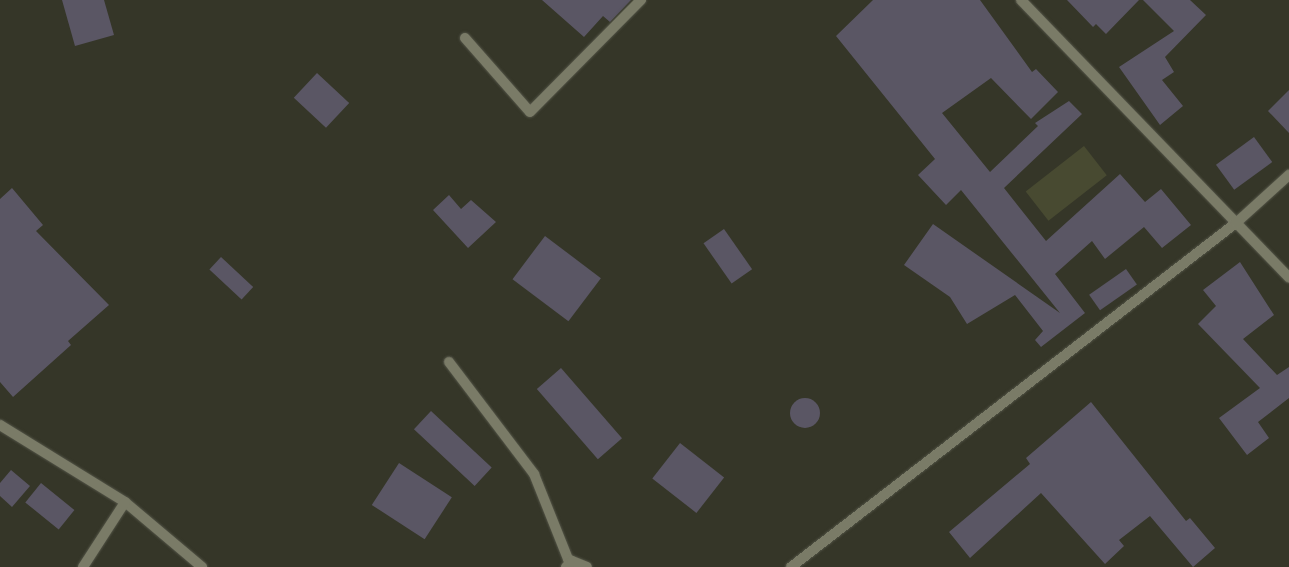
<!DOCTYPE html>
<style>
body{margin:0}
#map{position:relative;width:1289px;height:567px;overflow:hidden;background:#353628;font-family:"Roboto Condensed",sans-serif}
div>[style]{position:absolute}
.green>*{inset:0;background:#484a31;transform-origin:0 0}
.building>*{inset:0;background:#5a5664;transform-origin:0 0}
.round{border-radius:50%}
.roads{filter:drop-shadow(0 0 1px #535447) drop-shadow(0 0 1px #535447)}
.service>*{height:10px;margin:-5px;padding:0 5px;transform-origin:5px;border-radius:5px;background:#7a7b67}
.minor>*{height:10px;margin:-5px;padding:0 5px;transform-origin:5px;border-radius:5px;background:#7a7b67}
span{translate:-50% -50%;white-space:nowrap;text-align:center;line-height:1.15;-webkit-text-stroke:4px #1c1d17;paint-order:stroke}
</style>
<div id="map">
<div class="green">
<div style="left:1084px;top:146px;width:37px;height:74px;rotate:52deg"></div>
</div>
<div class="building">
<div style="clip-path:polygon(62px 0,104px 0,114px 35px,75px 46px)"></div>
<div style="clip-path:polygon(542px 0,631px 0,610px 22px,603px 16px,584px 37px)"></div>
<div style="clip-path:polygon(873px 0,980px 0,1032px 72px,1036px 69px,1058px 92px,1031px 119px,991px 78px,942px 113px,990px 172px,1038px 126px,1035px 123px,1069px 101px,1082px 114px,1004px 188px,1046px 241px,1120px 174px,1145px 202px,1161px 189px,1191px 225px,1162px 248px,1144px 227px,1105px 259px,1092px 241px,1055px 274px,1085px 313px,1041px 347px,1035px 340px,1043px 331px,1015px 295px,967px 324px,950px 297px,904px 265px,933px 224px,1060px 313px,961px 190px,946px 205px,918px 175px,935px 159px,836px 36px)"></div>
<div style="clip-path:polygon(1067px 0,1139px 0,1106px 34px,1096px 24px,1093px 27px)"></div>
<div style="clip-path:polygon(1143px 0,1190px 0,1206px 15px,1165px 57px,1174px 72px,1162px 80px,1183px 106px,1160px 125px,1119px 67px,1174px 31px)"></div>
<div style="left:317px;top:73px;width:44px;height:34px;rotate:43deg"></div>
<div style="clip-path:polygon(1289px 90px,1289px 133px,1268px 111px)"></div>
<div style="left:1254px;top:137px;width:31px;height:47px;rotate:54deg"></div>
<div style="clip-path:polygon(12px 188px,43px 225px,36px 231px,109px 305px,68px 341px,71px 345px,13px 397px,0 382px,0 199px)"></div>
<div style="clip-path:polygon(449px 195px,461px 209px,471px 200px,496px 222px,468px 248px,433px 210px)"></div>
<div style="left:724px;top:229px;width:49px;height:25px;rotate:55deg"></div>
<div style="left:545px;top:236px;width:70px;height:54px;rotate:37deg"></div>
<div style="left:221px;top:257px;width:44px;height:17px;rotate:43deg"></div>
<div style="clip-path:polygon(1240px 262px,1274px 315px,1243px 339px,1277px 375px,1289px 367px,1289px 398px,1258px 422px,1269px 438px,1247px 455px,1219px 418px,1260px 388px,1198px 324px,1216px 306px,1203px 290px)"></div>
<div style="left:1126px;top:269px;width:19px;height:45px;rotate:55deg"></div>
<div style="left:561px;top:368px;width:93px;height:32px;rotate:49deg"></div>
<div class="round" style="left:790px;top:398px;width:30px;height:30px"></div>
<div style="clip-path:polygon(1091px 402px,1186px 521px,1190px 518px,1215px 548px,1193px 567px,1150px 516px,1119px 540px,1124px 546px,1105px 564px,1041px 493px,970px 558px,949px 532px,1030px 464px,1026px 458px)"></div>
<div style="left:431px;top:411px;width:83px;height:25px;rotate:43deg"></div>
<div style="left:680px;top:443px;width:56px;height:45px;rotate:38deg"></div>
<div style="left:399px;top:463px;width:63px;height:50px;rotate:33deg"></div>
<div style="clip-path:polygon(11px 470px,30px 486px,12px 507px,0 496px,0 483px)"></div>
<div style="left:41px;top:483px;width:43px;height:25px;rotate:39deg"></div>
</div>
<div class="roads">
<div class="service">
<div style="left:465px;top:38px;width:98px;rotate:48.7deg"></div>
<div style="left:530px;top:112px;width:158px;rotate:-45.3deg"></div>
</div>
<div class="minor">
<div style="left:1021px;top:0;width:386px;rotate:46deg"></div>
<div style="left:449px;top:362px;width:141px;rotate:52.8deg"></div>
<div style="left:534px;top:474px;width:92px;rotate:68.2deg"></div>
<div style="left:568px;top:559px;width:4px;rotate:27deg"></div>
<div style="left:0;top:425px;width:147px;rotate:31.6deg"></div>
<div style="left:125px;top:502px;width:101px;rotate:40.2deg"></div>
<div style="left:83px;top:567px;width:77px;rotate:-57.1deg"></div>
<div style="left:566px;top:567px;width:8px;rotate:-45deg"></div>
<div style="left:572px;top:561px;width:16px;rotate:22deg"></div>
<div style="left:791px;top:567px;width:562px;rotate:-37.71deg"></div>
<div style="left:1236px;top:223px;width:72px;rotate:-42.2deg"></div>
</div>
</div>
</div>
